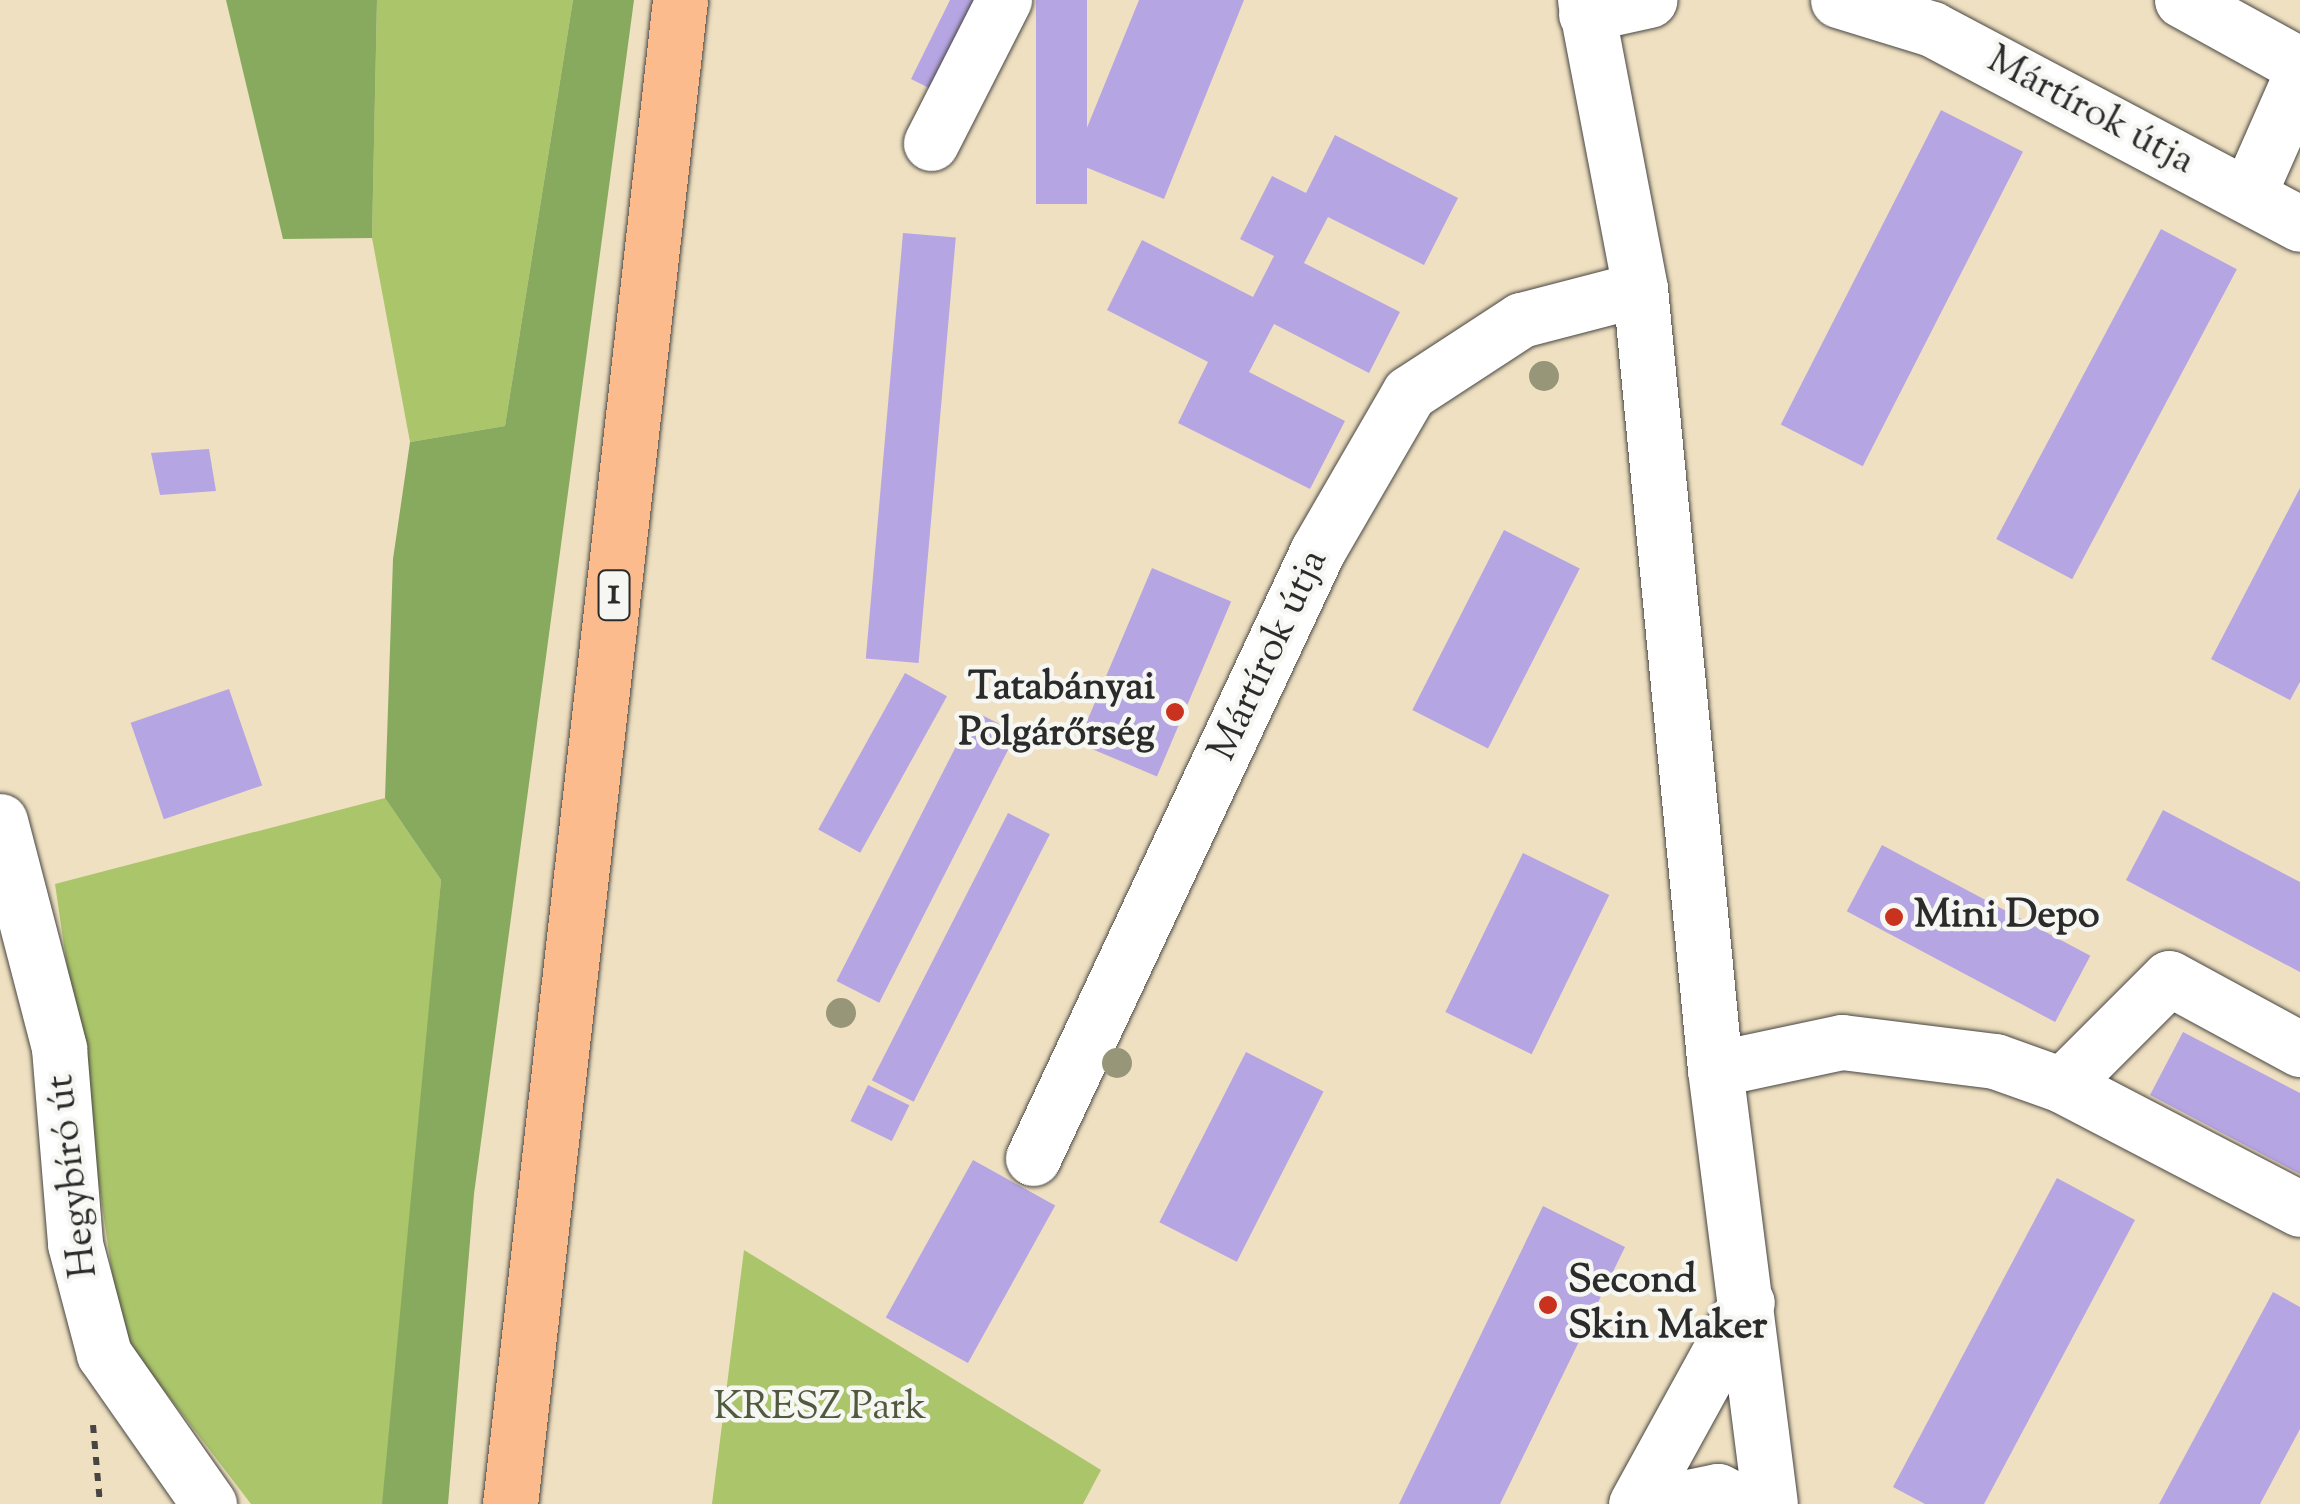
<!DOCTYPE html>
<meta charset="utf-8">
<style>
body{margin:0}
#map{position:relative;width:2300px;height:1504px;overflow:hidden;background:#efe0c1;font-family:"Sorts Mill Goudy",serif}
div>[style]{position:absolute}
.green>*{inset:0;background:#abc56b}
.forest>*{inset:0;background:#88aa5f}
.building>*{inset:0;background:#b6a5e3;transform-origin:0 0}
.path>*{height:6px;margin-top:-3px;transform-origin:0;background:repeating-linear-gradient(90deg,#484642 0 8px,transparent 0 16px)}
.roads{filter:drop-shadow(0 0 2px #484642) drop-shadow(0 0 2px #484642)}
.minor>*{height:55px;margin:-27.5px;padding:0 27.5px;transform-origin:27.5px;border-radius:27.5px;background:#fff}
.major>*{height:55px;margin:-27.5px;padding:0 27.5px;transform-origin:27.5px;border-radius:27.5px;background:#fbbb8c}
.trees>*{width:30px;height:30px;margin:-15px;border-radius:50%;background:#989679}
.dots>*{width:28px;height:28px;translate:-50% -50%;box-sizing:border-box;border:5px solid #f6f6f2;border-radius:50%}
span{translate:-50% -50%;white-space:nowrap;text-align:center;line-height:1.15;-webkit-text-stroke:9px #f6f6f2;paint-order:stroke}
.shield-label span{padding:2px 8px;background:#f6f6f2;border:2px solid;border-radius:8px;-webkit-text-stroke-width:0}
.shield-label{font-size:38px;color:#2b2b2b;font-weight:700}
.street-label{font-size:40px;color:#2b2b2b}
.poi-label{font-size:40px;color:#2b2b2b;font-weight:700}
.right{translate:-100% -50%;text-align:right}
.left{translate:0 -50%;text-align:left}
.park-label{font-size:40px;color:#51593e}
</style>
<div id="map">
<div class="green">
<div style="clip-path:polygon(377px 0,573px 0,505px 426px,410px 442px,372px 238px)"></div>
<div style="clip-path:polygon(385px 798px,441px 880px,388px 1490px,382px 1504px,251px 1504px,121px 1334px,55px 884px)"></div>
<div style="clip-path:polygon(744px 1250px,1101px 1470px,1083px 1504px,712px 1504px)"></div>
</div>
<div class="forest">
<div style="clip-path:polygon(226px 0,377px 0,372px 238px,283px 239px)"></div>
<div style="clip-path:polygon(573px 0,634px 0,474px 1194px,448px 1504px,382px 1504px,441px 880px,385px 798px,393px 559px,410px 442px,505px 426px)"></div>
</div>
<div class="building">
<div style="clip-path:polygon(950px 0,997px 0,949px 98px,911px 79px)"></div>
<div style="left:1036px;top:0;width:51px;height:204px"></div>
<div style="clip-path:polygon(1139px 0,1244px 0,1164px 199px,1073px 162px)"></div>
<div style="left:1941px;top:110px;width:92px;height:353px;rotate:27deg"></div>
<div style="clip-path:polygon(1335px 135px,1458px 198px,1424px 265px,1328px 217px,1304px 263px,1400px 312px,1369px 373px,1274px 324px,1249px 372px,1345px 421px,1310px 489px,1178px 423px,1208px 362px,1107px 310px,1142px 240px,1253px 297px,1274px 256px,1240px 239px,1272px 176px,1306px 193px)"></div>
<div style="left:2161px;top:229px;width:86px;height:351px;rotate:28deg"></div>
<div style="left:903px;top:233px;width:53px;height:427px;rotate:5deg"></div>
<div style="clip-path:polygon(209px 449px,216px 491px,160px 495px,151px 453px)"></div>
<div style="clip-path:polygon(2300px 488px,2300px 682px,2290px 700px,2211px 659px)"></div>
<div style="left:1504px;top:530px;width:85px;height:202px;rotate:27deg"></div>
<div style="left:1152px;top:568px;width:86px;height:190px;rotate:23deg"></div>
<div style="left:905px;top:673px;width:48px;height:179px;rotate:29deg"></div>
<div style="left:229px;top:689px;width:102px;height:104px;rotate:71deg"></div>
<div style="left:974px;top:711px;width:48px;height:303px;rotate:27deg"></div>
<div style="clip-path:polygon(2163px 810px,2300px 882px,2300px 972px,2126px 880px)"></div>
<div style="left:1008px;top:813px;width:47px;height:300px;rotate:27deg"></div>
<div style="left:1882px;top:845px;width:236px;height:75px;rotate:28deg"></div>
<div style="left:1523px;top:853px;width:96px;height:177px;rotate:26deg"></div>
<div style="clip-path:polygon(2183px 1032px,2300px 1093px,2300px 1174px,2150px 1095px)"></div>
<div style="left:1246px;top:1052px;width:87px;height:191px;rotate:27deg"></div>
<div style="left:868px;top:1085px;width:46px;height:40px;rotate:26deg"></div>
<div style="left:973px;top:1160px;width:94px;height:180px;rotate:29deg"></div>
<div style="clip-path:polygon(2057px 1178px,2135px 1220px,1984px 1504px,1925px 1504px,1893px 1487px)"></div>
<div style="clip-path:polygon(1543px 1206px,1625px 1247px,1500px 1504px,1399px 1504px)"></div>
<div style="clip-path:polygon(2273px 1292px,2300px 1307px,2300px 1429px,2260px 1504px,2159px 1504px)"></div>
</div>
<div class="path">
<div style="left:93px;top:1425px;width:79px;rotate:84.9deg"></div>
</div>
<div class="roads">
<div class="minor">
<div style="left:1585px;top:0;width:294px;rotate:79.2deg"></div>
<div style="left:1640px;top:289px;width:784px;rotate:84.51deg"></div>
<div style="left:1715px;top:1069px;width:438px;rotate:82.8deg"></div>
<div style="left:1838px;top:0;width:98px;rotate:17.1deg"></div>
<div style="left:1932px;top:29px;width:416px;rotate:27.9deg"></div>
<div style="left:2182px;top:0;width:135px;rotate:28.8deg"></div>
<div style="left:1586px;top:14px;width:65px;rotate:-12.5deg"></div>
<div style="left:931px;top:143px;width:161px;rotate:-63deg"></div>
<div style="left:2248px;top:195px;width:129px;rotate:-66.2deg"></div>
<div style="left:0;top:821px;width:235px;rotate:75.4deg"></div>
<div style="left:59px;top:1048px;width:197px;rotate:85.3deg"></div>
<div style="left:75px;top:1244px;width:114px;rotate:75.2deg"></div>
<div style="left:104px;top:1354px;width:183px;rotate:55deg"></div>
<div style="left:1715px;top:1069px;width:130px;rotate:-12deg"></div>
<div style="left:1842px;top:1042px;width:154px;rotate:7.1deg"></div>
<div style="left:1995px;top:1061px;width:71px;rotate:19.7deg"></div>
<div style="left:2062px;top:1085px;width:268px;rotate:27.5deg"></div>
<div style="left:2062px;top:1085px;width:151px;rotate:-45deg"></div>
<div style="left:2169px;top:978px;width:149px;rotate:28.5deg"></div>
<div style="left:1033px;top:1158px;width:671px;rotate:-64.89deg"></div>
<div style="left:1318px;top:550px;width:181px;rotate:-59.9deg"></div>
<div style="left:1409px;top:393px;width:134px;rotate:-33.1deg"></div>
<div style="left:1521px;top:320px;width:123px;rotate:-14.6deg"></div>
<div style="left:1636px;top:1504px;width:230px;rotate:-61.2deg"></div>
<div style="left:1655px;top:1504px;width:64px;rotate:-11.7deg"></div>
<div style="left:1718px;top:1491px;width:29px;rotate:27deg"></div>
</div>
<div class="major">
<div style="left:510px;top:1504px;width:1514px;rotate:-83.55deg"></div>
</div>
</div>
<div class="trees">
<div style="left:1544px;top:376px"></div>
<div style="left:841px;top:1013px"></div>
<div style="left:1117px;top:1063px"></div>
</div>
<div class="dots">
<div style="left:1175px;top:712px;background:#c8321e"></div>
<div style="left:1894px;top:917px;background:#c8321e"></div>
<div style="left:1548px;top:1305px;background:#c8321e"></div>
</div>
<div class="shield-label">
<span style="left:614px;top:595px">1</span>
</div>
<div class="street-label">
<span style="left:2090px;top:112px;rotate:28deg">Mártírok útja</span>
<span style="left:1270px;top:656px;rotate:-65deg">Mártírok útja</span>
<span style="left:74px;top:1176px;rotate:-97deg">Hegybíró út</span>
</div>
<div class="poi-label">
<span class="right" style="left:1155px;top:712px">Tatabányai<br>Polgárőrség</span>
<span class="left" style="left:1914px;top:917px">Mini Depo</span>
<span class="left" style="left:1568px;top:1305px">Second<br>Skin Maker</span>
</div>
<div class="park-label">
<span style="left:820px;top:1409px">KRESZ Park</span>
</div>
</div>
